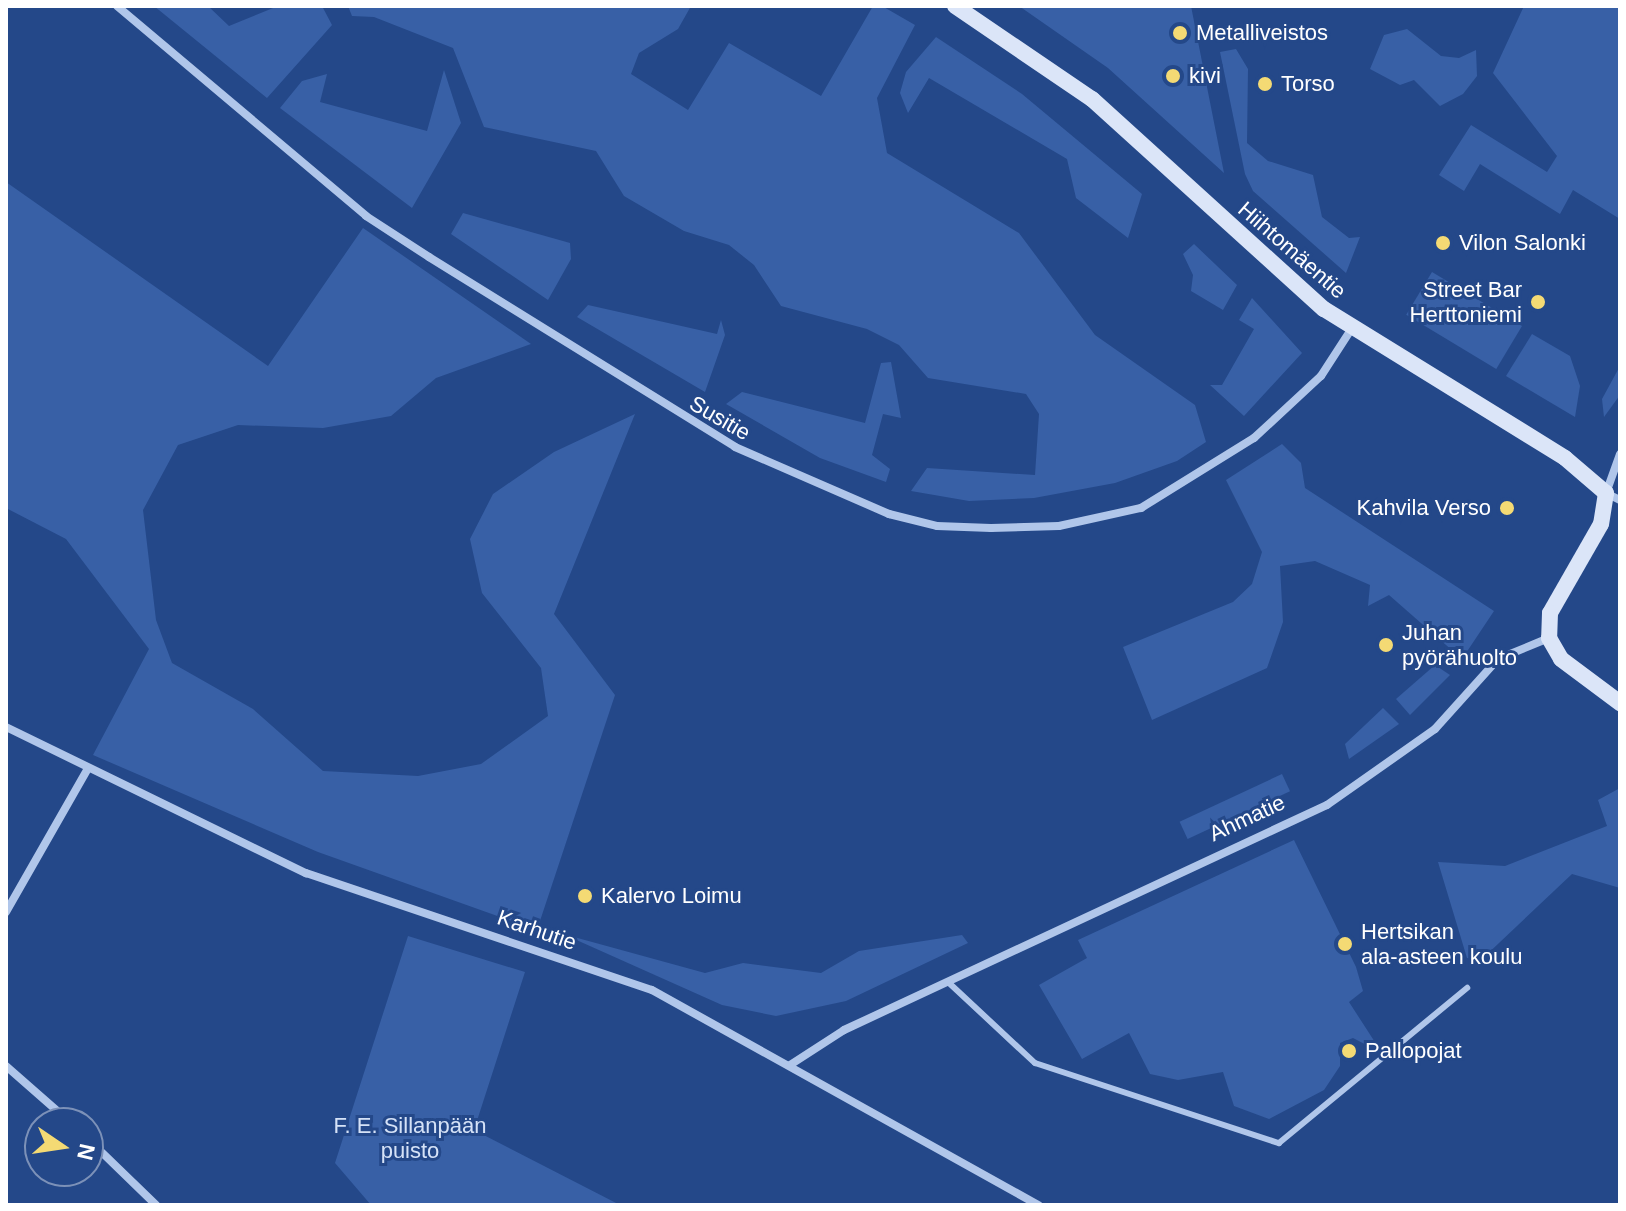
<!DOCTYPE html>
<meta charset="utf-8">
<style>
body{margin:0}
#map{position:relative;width:1626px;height:1211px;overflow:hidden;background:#244889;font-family:Arial,sans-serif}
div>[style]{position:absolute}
.green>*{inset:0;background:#3860a6;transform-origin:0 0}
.lane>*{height:6px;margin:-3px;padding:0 3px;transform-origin:3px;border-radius:3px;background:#b0c6ea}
.street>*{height:8px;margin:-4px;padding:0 4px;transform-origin:4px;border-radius:4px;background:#b0c6ea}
.secondary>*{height:16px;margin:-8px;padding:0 8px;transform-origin:8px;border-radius:8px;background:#dbe5f8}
.dots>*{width:22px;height:22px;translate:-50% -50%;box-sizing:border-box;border:4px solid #244889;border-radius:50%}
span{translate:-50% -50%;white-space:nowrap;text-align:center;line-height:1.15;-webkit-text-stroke:6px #244889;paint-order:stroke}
.poi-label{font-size:22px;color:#fff}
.left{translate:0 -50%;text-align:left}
.right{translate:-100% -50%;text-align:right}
.street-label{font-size:22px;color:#fff}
.park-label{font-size:22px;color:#d5e2f7}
.frame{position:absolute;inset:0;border:8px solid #fff;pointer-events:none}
.north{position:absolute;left:24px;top:1107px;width:80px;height:80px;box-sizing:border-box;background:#244889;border:2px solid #7c91b8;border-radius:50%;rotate:103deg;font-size:22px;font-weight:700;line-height:32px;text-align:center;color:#fff}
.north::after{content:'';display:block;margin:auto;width:28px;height:36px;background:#f4da74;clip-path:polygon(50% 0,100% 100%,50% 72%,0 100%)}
</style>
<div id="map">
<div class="green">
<div style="clip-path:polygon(154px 6px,208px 6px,229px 26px,278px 6px,322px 6px,332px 25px,267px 98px)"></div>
<div style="clip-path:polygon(348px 6px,691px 6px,678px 29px,639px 53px,631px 74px,688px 110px,729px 43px,821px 96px,873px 6px,882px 6px,915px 25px,877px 98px,887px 153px,1019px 233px,1095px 335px,1195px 405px,1206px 442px,1177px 461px,1115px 483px,1034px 498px,969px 501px,911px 491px,927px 468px,1035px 475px,1039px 414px,1026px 394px,928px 378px,899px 345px,867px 329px,781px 306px,754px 265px,729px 245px,684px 231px,624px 196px,596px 151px,484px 127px,453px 48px,374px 17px,352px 16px)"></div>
<div style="clip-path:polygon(1019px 6px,1191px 6px,1224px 173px,1108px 68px)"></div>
<div style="clip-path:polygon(1524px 6px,1620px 6px,1620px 219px,1573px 190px,1560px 214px,1480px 164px,1464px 191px,1439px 175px,1471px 125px,1547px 172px,1557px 156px,1493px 73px)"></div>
<div style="clip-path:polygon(1407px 29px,1441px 56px,1459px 58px,1476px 50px,1477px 76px,1463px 94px,1440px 106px,1414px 80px,1400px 85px,1370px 69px,1384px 35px)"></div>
<div style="clip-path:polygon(936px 37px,1022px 94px,1142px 194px,1128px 238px,1076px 198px,1067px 159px,929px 78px,908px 113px,900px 93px,906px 72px)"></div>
<div style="clip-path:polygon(1236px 49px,1248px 69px,1247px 143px,1268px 161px,1313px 175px,1322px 217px,1349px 238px,1360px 237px,1346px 273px,1253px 191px,1245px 174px,1220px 52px)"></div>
<div style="clip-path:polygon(444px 70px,461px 123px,412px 208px,280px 108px,302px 81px,327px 74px,320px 102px,427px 131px)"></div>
<div style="clip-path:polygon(6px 182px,268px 366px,363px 228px,531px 344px,436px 378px,391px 416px,323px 428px,238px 425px,178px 445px,143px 510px,156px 620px,172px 663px,253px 709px,323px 771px,418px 776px,481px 764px,548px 716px,541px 668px,482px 593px,470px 539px,493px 494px,554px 452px,635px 414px,554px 614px,615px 695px,537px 930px,318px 852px,93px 755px,149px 649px,66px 539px,6px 508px)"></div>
<div style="clip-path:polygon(463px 213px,570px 243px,571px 259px,548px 300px,451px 234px)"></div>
<div style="clip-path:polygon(1194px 244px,1237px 285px,1223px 310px,1191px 291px,1193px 275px,1183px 254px)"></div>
<div style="left:1432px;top:272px;width:105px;height:50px;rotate:31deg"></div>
<div style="clip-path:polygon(1252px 298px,1302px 353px,1244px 416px,1210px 385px,1222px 385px,1254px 329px,1239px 320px)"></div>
<div style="clip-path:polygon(588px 305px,717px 334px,721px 320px,725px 335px,705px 392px,577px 317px)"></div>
<div style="clip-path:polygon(1532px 334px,1570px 356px,1580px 386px,1575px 417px,1506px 376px)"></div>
<div style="clip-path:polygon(891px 362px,901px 418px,883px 414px,872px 455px,890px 469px,886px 482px,820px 458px,726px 404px,742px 392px,865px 423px,881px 363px)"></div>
<div style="clip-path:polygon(1620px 366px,1620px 395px,1604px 417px,1602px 399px)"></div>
<div style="clip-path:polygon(1282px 444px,1301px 463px,1305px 488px,1494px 611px,1462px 659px,1389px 595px,1368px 606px,1370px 585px,1315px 561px,1280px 566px,1283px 622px,1267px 668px,1152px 720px,1123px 647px,1233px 602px,1252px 584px,1262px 552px,1226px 480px)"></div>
<div style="clip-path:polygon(1435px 665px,1450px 675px,1410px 715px,1396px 699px)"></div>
<div style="clip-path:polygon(1383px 708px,1399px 724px,1349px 759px,1345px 744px)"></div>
<div style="left:1282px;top:774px;width:19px;height:113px;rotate:65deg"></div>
<div style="clip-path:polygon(1620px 788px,1620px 888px,1572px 874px,1481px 960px,1467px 958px,1438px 862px,1505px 866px,1607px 826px,1598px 800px)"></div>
<div style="clip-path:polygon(1294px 840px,1356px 967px,1363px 991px,1349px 1002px,1382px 1053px,1353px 1038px,1340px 1043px,1340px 1066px,1324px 1090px,1269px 1119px,1234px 1106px,1223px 1072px,1178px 1080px,1150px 1074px,1129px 1033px,1082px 1059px,1039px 985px,1087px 958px,1078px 940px)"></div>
<div style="clip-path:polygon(563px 934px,705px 973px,743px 963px,821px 973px,859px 951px,962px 935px,968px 943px,846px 1001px,776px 1016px,722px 1005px)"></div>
<div style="clip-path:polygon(408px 936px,525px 972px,474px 1130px,620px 1205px,371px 1205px,335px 1163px)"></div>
</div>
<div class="lane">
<div style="left:948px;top:982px;width:119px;rotate:43deg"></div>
<div style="left:1035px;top:1063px;width:257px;rotate:18.2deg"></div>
<div style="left:1279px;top:1143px;width:244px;rotate:-39.5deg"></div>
</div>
<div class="street">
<div style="left:117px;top:6px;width:326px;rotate:40.1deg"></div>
<div style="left:366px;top:216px;width:75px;rotate:33.1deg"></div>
<div style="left:429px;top:257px;width:360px;rotate:31.8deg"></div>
<div style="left:735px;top:447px;width:168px;rotate:23.5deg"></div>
<div style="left:889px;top:514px;width:49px;rotate:14deg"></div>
<div style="left:937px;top:526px;width:54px;rotate:2.1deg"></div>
<div style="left:991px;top:528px;width:68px;rotate:-1.7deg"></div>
<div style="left:1059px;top:526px;width:84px;rotate:-12.4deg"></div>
<div style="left:1141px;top:508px;width:133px;rotate:-31.8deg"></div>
<div style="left:1254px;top:438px;width:91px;rotate:-42.8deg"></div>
<div style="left:1321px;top:376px;width:57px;rotate:-57.1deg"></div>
<div style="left:1620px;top:454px;width:41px;rotate:109.7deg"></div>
<div style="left:1606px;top:493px;width:16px;rotate:27deg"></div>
<div style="left:6px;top:727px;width:334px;rotate:26deg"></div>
<div style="left:306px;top:873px;width:365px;rotate:18.7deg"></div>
<div style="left:652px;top:990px;width:443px;rotate:29.1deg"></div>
<div style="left:6px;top:912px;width:163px;rotate:-60.3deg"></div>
<div style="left:790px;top:1065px;width:64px;rotate:-32.9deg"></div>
<div style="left:844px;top:1030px;width:533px;rotate:-24.98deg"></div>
<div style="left:1327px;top:805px;width:132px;rotate:-35.1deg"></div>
<div style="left:1435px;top:729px;width:94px;rotate:-48deg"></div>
<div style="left:1498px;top:659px;width:55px;rotate:-22.4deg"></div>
<div style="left:6px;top:1066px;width:86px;rotate:41.2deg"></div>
<div style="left:88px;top:1139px;width:95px;rotate:44.1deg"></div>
</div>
<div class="secondary">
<div style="left:955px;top:6px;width:166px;rotate:34.2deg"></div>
<div style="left:1092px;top:99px;width:313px;rotate:42.2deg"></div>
<div style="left:1324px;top:309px;width:283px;rotate:31.7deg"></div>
<div style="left:1565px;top:458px;width:54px;rotate:40.5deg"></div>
<div style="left:1606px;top:493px;width:31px;rotate:99deg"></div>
<div style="left:1601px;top:524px;width:103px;rotate:119.8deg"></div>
<div style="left:1550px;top:613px;width:25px;rotate:92deg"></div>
<div style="left:1549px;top:638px;width:24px;rotate:60deg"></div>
<div style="left:1561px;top:659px;width:74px;rotate:36.7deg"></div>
</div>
<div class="dots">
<div style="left:1180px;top:33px;background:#f4da74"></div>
<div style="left:1173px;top:76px;background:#f4da74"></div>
<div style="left:1265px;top:84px;background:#f4da74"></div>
<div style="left:1443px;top:243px;background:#f4da74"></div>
<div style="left:1538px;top:302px;background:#f4da74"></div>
<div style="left:1507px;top:508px;background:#f4da74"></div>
<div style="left:1386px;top:645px;background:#f4da74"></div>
<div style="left:585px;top:896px;background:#f4da74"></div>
<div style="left:1345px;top:944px;background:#f4da74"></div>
<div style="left:1349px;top:1051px;background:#f4da74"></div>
</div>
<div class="poi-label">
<span class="left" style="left:1196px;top:33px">Metalliveistos</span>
<span class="left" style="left:1189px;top:76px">kivi</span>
<span class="left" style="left:1281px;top:84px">Torso</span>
<span class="left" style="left:1459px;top:243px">Vilon Salonki</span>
<span class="right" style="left:1522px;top:302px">Street Bar<br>Herttoniemi</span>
<span class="right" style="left:1491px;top:508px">Kahvila Verso</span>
<span class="left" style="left:1402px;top:645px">Juhan<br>pyörähuolto</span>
<span class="left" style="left:601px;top:896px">Kalervo Loimu</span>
<span class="left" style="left:1361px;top:944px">Hertsikan<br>ala-asteen koulu</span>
<span class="left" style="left:1365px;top:1051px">Pallopojat</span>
</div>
<div class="street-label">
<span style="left:1292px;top:250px;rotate:41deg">Hiihtomäentie</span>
<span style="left:720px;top:418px;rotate:30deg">Susitie</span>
<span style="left:1247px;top:818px;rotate:-25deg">Ahmatie</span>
<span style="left:537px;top:930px;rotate:19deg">Karhutie</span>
</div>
<div class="park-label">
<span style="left:410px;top:1138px">F. E. Sillanpään<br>puisto</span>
</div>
<div class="frame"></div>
<div class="north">N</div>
</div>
